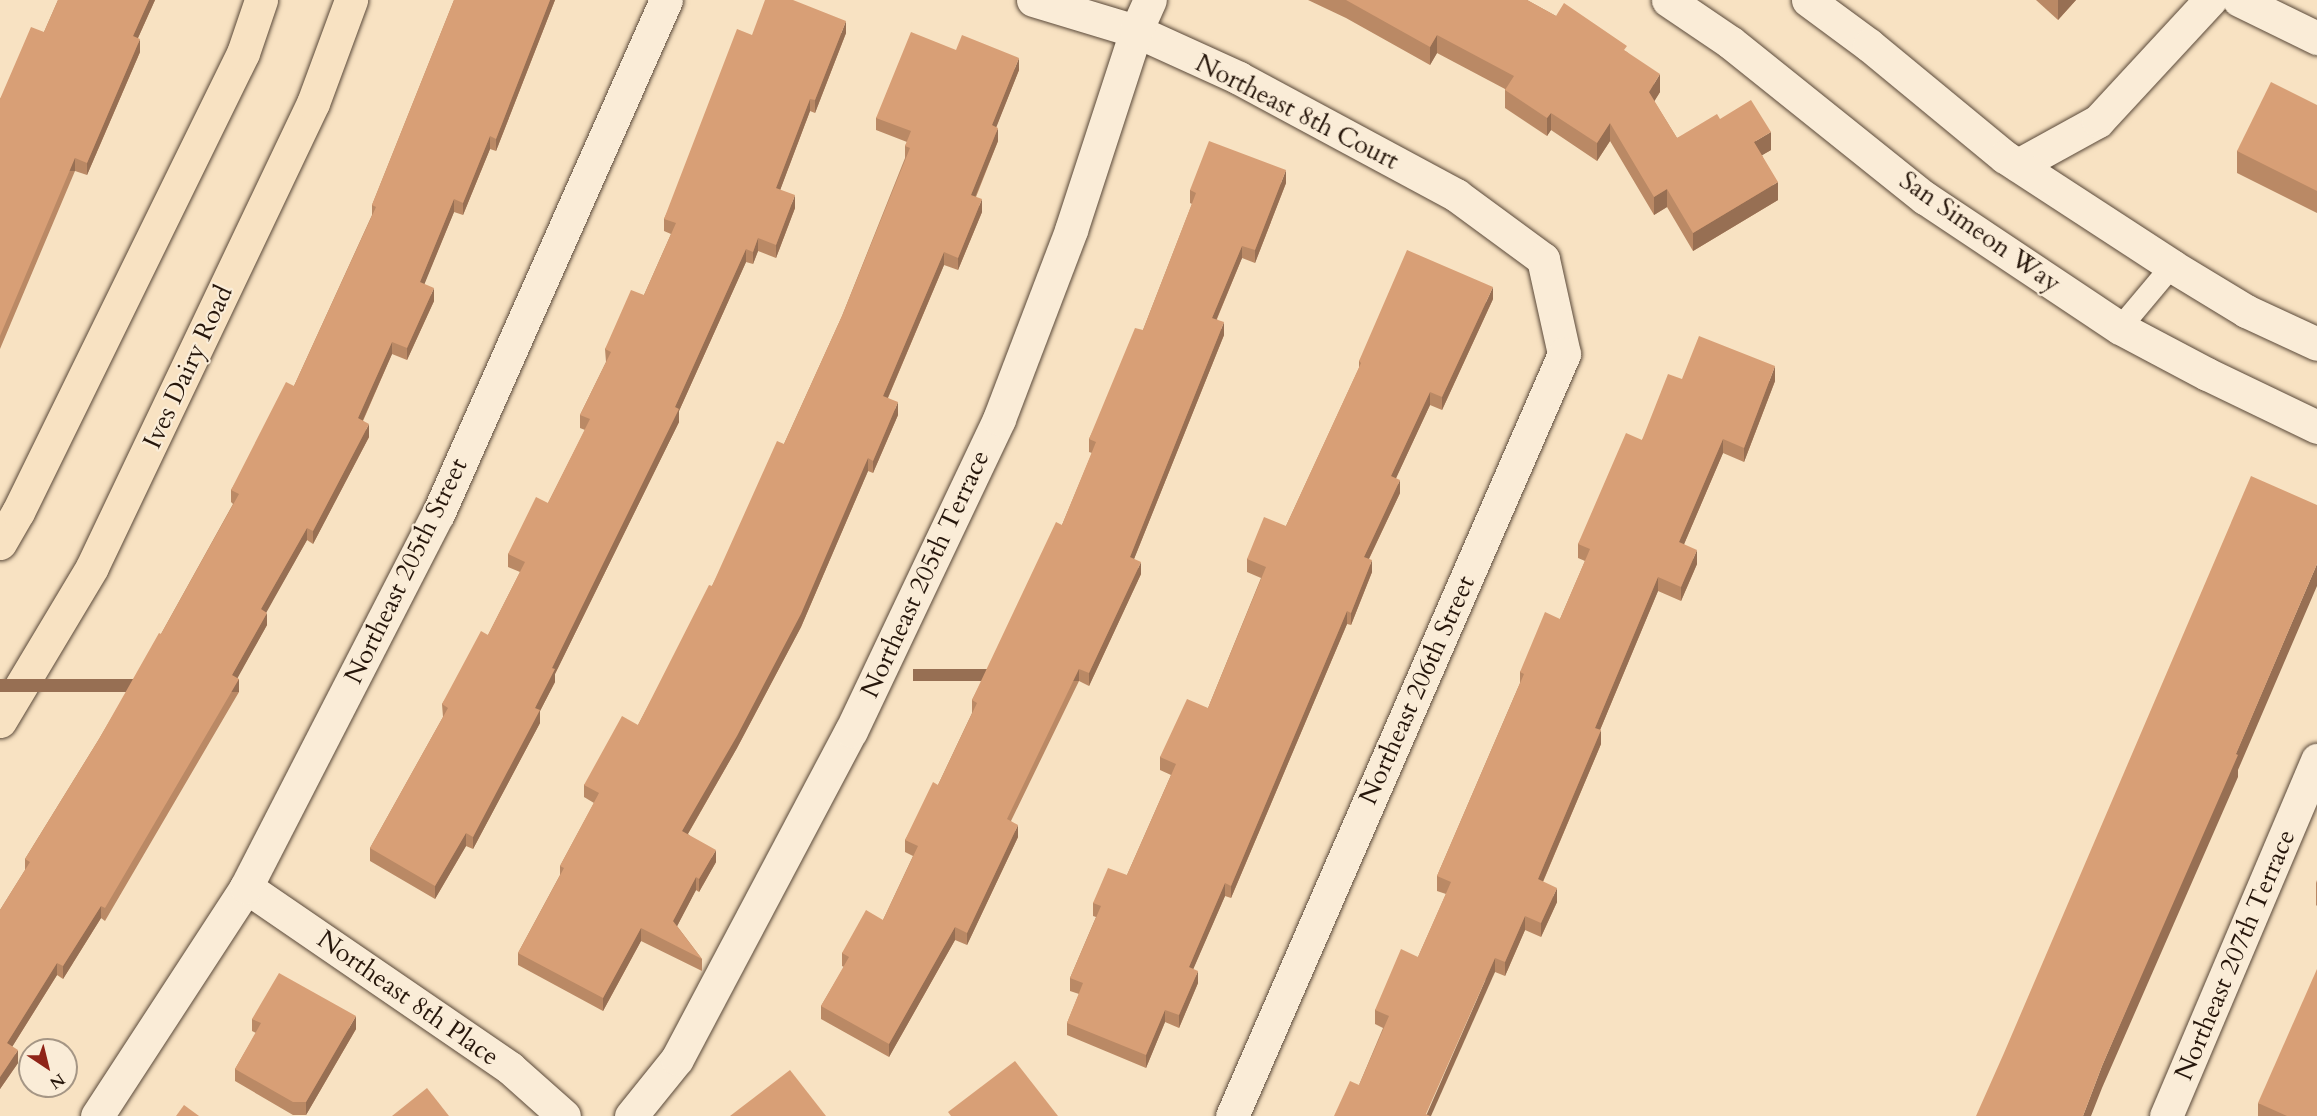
<!DOCTYPE html>
<style>
body{margin:0}
#map{position:relative;width:2317px;height:1116px;overflow:hidden;background:#f8e2c2;font-family:Cardo,serif}
div>[style]{position:absolute}
.roads{filter:drop-shadow(0 0 2px #5a4939) drop-shadow(0 0 2px #5a4939)}
.service>*{height:22px;margin:-11px;padding:0 11px;transform-origin:11px;border-radius:11px;background:#faecd7}
.minor>*{height:33px;margin:-16.5px;padding:0 16.5px;transform-origin:16.5px;border-radius:16.5px;background:#faecd7}
.tertiary>*{height:33px;margin:-16.5px;padding:0 16.5px;transform-origin:16.5px;border-radius:16.5px;background:#faecd7}
.primary>*{height:33px;margin:-16.5px;padding:0 16.5px;transform-origin:16.5px;border-radius:16.5px;background:#f8e2c2}
.wall>*{inset:0;background:#ba8965}
.shaded-wall>*{inset:0;background:#976f53;transform-origin:0 0}
.building>*{inset:0;background:#d89f76}
span{translate:-50% -50%;white-space:nowrap;text-align:center;line-height:1.15;-webkit-text-stroke:4.5px #faecd7;paint-order:stroke}
.street-label{font-size:26px;color:#26160b}
.north{position:absolute;left:18px;top:1038px;width:60px;height:60px;box-sizing:border-box;background:#faecd7;border:2px solid #a59685;border-radius:50%;rotate:145deg;font-size:16px;font-weight:700;line-height:24px;text-align:center;color:#26160b}
.north::after{content:'';display:block;margin:auto;width:21px;height:27px;background:#8f2418;clip-path:polygon(50% 0,100% 100%,50% 72%,0 100%)}
</style>
<div id="map">
<div class="roads">
<div class="service">
<div style="left:2120px;top:328px;width:81px;rotate:-50deg"></div>
</div>
<div class="minor">
<div style="left:1033px;top:0;width:108px;rotate:16.8deg"></div>
<div style="left:1136px;top:31px;width:113px;rotate:24.5deg"></div>
<div style="left:1239px;top:78px;width:247px;rotate:28.3deg"></div>
<div style="left:1456px;top:195px;width:108px;rotate:36.3deg"></div>
<div style="left:1543px;top:259px;width:97px;rotate:77.5deg"></div>
<div style="left:1564px;top:354px;width:831px;rotate:113.54deg"></div>
<div style="left:2239px;top:0;width:87px;rotate:26deg"></div>
<div style="left:2018px;top:165px;width:91px;rotate:-28.8deg"></div>
<div style="left:2098px;top:121px;width:165px;rotate:-47.2deg"></div>
<div style="left:246px;top:887px;width:320px;rotate:34.4deg"></div>
<div style="left:510px;top:1068px;width:72px;rotate:41.6deg"></div>
<div style="left:97px;top:1116px;width:273px;rotate:-56.9deg"></div>
<div style="left:246px;top:887px;width:420px;rotate:-62.8deg"></div>
<div style="left:438px;top:514px;width:562px;rotate:-66.08deg"></div>
<div style="left:631px;top:1116px;width:73px;rotate:-51.1deg"></div>
<div style="left:677px;top:1059px;width:371px;rotate:-62.1deg"></div>
<div style="left:851px;top:731px;width:345px;rotate:-64.6deg"></div>
<div style="left:999px;top:419px;width:202px;rotate:-69.1deg"></div>
<div style="left:1071px;top:230px;width:209px;rotate:-71.9deg"></div>
<div style="left:1136px;top:31px;width:34px;rotate:-66deg"></div>
<div style="left:2166px;top:1116px;width:387px;rotate:-67deg"></div>
</div>
<div class="tertiary">
<div style="left:1668px;top:0;width:75px;rotate:34.1deg"></div>
<div style="left:1730px;top:42px;width:250px;rotate:38.7deg"></div>
<div style="left:1925px;top:198px;width:234px;rotate:33.7deg"></div>
<div style="left:2120px;top:328px;width:98px;rotate:27.9deg"></div>
<div style="left:2207px;top:374px;width:122px;rotate:25.7deg"></div>
<div style="left:1808px;top:0;width:76px;rotate:36.4deg"></div>
<div style="left:1869px;top:45px;width:176px;rotate:39.5deg"></div>
<div style="left:2005px;top:157px;width:199px;rotate:33.1deg"></div>
<div style="left:2172px;top:266px;width:87px;rotate:31.3deg"></div>
<div style="left:2246px;top:311px;width:78px;rotate:24.9deg"></div>
</div>
<div class="primary">
<div style="left:0;top:543px;width:36px;rotate:-60deg"></div>
<div style="left:18px;top:512px;width:511px;rotate:-63.89deg"></div>
<div style="left:243px;top:53px;width:56px;rotate:-71.2deg"></div>
<div style="left:0;top:721px;width:179px;rotate:-59.1deg"></div>
<div style="left:92px;top:567px;width:514px;rotate:-64.53deg"></div>
<div style="left:313px;top:103px;width:110px;rotate:-69.7deg"></div>
</div>
</div>
<div class="wall">
<div style="clip-path:polygon(58px 0,155px 0,138px 38px,140px 52px,87px 175px,75px 171px,0 349px,0 99px,44px 32px)"></div>
<div style="clip-path:polygon(454px 0,555px 0,496px 151px,490px 149px,463px 215px,454px 212px,424px 284px,434px 301px,407px 360px,392px 354px,363px 421px,369px 437px,313px 544px,307px 540px,266px 612px,267px 625px,237px 678px,239px 692px,105px 921px,101px 918px,63px 979px,57px 975px,12px 1047px,18px 1063px,0 1089px,0 910px,25px 870px,25px 859px,99px 739px,161px 634px,233px 504px,231px 502px,231px 490px,294px 386px,372px 215px,372px 205px)"></div>
<div style="clip-path:polygon(1308px 0,1527px 0,1556px 16px,1627px 52px,1660px 92px,1654px 101px,1677px 138px,1720px 119px,1771px 150px,1762px 155px,1778px 200px,1693px 251px,1667px 207px,1654px 215px,1610px 141px,1597px 161px,1551px 130px,1547px 136px,1505px 108px,1505px 89px,1437px 53px,1430px 65px,1346px 18px)"></div>
<div style="clip-path:polygon(2036px 0,2076px 0,2058px 20px)"></div>
<div style="clip-path:polygon(846px 33px,815px 113px,810px 111px,780px 190px,795px 208px,776px 258px,758px 251px,753px 264px,746px 262px,679px 411px,679px 422px,555px 674px,555px 682px,540px 711px,540px 723px,473px 849px,466px 846px,435px 899px,370px 861px,370px 848px,443px 717px,442px 704px,488px 635px,520px 572px,508px 567px,508px 554px,548px 503px,585px 430px,580px 428px,580px 415px,606px 362px,605px 349px,644px 295px,671px 234px,664px 231px,664px 219px,752px 35px)"></div>
<div style="clip-path:polygon(956px 50px,1019px 70px,996px 127px,998px 141px,976px 197px,982px 212px,958px 270px,944px 265px,888px 398px,898px 415px,873px 473px,868px 471px,801px 627px,737px 748px,688px 834px,716px 862px,699px 892px,696px 890px,677px 926px,702px 959px,702px 971px,641px 941px,603px 1011px,518px 965px,518px 953px,560px 875px,560px 866px,594px 803px,584px 797px,584px 785px,638px 725px,712px 586px,784px 444px,842px 316px,905px 158px,905px 146px,907px 142px,876px 130px,876px 118px)"></div>
<div style="clip-path:polygon(2317px 105px,2317px 213px,2237px 173px,2237px 151px)"></div>
<div style="clip-path:polygon(1286px 183px,1255px 263px,1242px 258px,1217px 319px,1224px 335px,1134px 559px,1141px 574px,1089px 686px,1079px 681px,1011px 821px,1018px 837px,967px 945px,955px 940px,889px 1057px,821px 1019px,821px 1006px,844px 967px,842px 966px,842px 953px,883px 920px,913px 856px,905px 852px,905px 840px,938px 785px,972px 713px,972px 700px,1062px 525px,1092px 453px,1089px 452px,1089px 439px,1143px 330px,1192px 204px,1190px 203px,1190px 190px)"></div>
<div style="clip-path:polygon(1493px 299px,1442px 410px,1430px 405px,1396px 478px,1400px 493px,1369px 559px,1372px 572px,1351px 625px,1347px 624px,1231px 898px,1225px 896px,1193px 969px,1198px 983px,1179px 1028px,1165px 1022px,1146px 1068px,1067px 1035px,1067px 1023px,1079px 994px,1070px 991px,1070px 978px,1096px 917px,1093px 916px,1093px 903px,1127px 875px,1171px 775px,1160px 770px,1160px 757px,1208px 708px,1261px 578px,1247px 572px,1247px 559px,1286px 526px,1359px 368px,1359px 361px)"></div>
<div style="clip-path:polygon(1682px 379px,1775px 381px,1744px 462px,1723px 453px,1684px 544px,1697px 564px,1681px 601px,1658px 591px,1600px 730px,1601px 744px,1543px 882px,1557px 902px,1541px 937px,1525px 930px,1505px 976px,1495px 972px,1359px 1085px,1383px 1028px,1375px 1024px,1375px 1010px,1418px 957px,1446px 894px,1437px 891px,1437px 876px,1520px 683px,1520px 672px,1560px 619px,1585px 561px,1578px 558px,1578px 544px,1642px 440px)"></div>
<div style="clip-path:polygon(2317px 880px,2317px 906px,2316px 905px,2316px 883px)"></div>
<div style="clip-path:polygon(252px 1019px,356px 1029px,306px 1115px,293px 1115px,235px 1081px,235px 1069px,256px 1033px,252px 1031px)"></div>
<div style="clip-path:polygon(2258px 1103px,2317px 1116px,2258px 1116px)"></div>
</div>
<div class="shaded-wall">
<div style="clip-path:polygon(149px 0,155px 0,133px 49px,133px 36px)"></div>
<div style="clip-path:polygon(550px 0,555px 0,496px 151px,496px 139px)"></div>
<div style="clip-path:polygon(2058px 0,2076px 0,2058px 20px)"></div>
<div style="clip-path:polygon(846px 21px,846px 33px,815px 113px,815px 100px)"></div>
<div style="clip-path:polygon(1437px 35px,1437px 53px,1430px 65px,1430px 47px)"></div>
<div style="clip-path:polygon(140px 39px,140px 52px,87px 175px,87px 163px)"></div>
<div style="clip-path:polygon(1019px 58px,1019px 70px,992px 138px,992px 125px)"></div>
<div style="clip-path:polygon(1660px 74px,1660px 92px,1649px 110px,1649px 92px)"></div>
<div style="clip-path:polygon(810px 99px,810px 111px,776px 201px,776px 188px)"></div>
<div style="clip-path:polygon(1551px 113px,1551px 130px,1547px 136px,1547px 118px)"></div>
<div style="clip-path:polygon(1610px 123px,1610px 141px,1597px 161px,1597px 143px)"></div>
<div style="clip-path:polygon(998px 128px,998px 141px,971px 207px,971px 195px)"></div>
<div style="clip-path:polygon(1771px 132px,1771px 150px,1754px 160px,1754px 142px)"></div>
<div style="clip-path:polygon(490px 136px,490px 149px,463px 215px,463px 203px)"></div>
<div style="left:75px;top:158px;width:13px;height:193px;rotate:90deg"></div>
<div style="clip-path:polygon(1286px 170px,1286px 183px,1255px 263px,1255px 250px)"></div>
<div style="clip-path:polygon(1778px 182px,1778px 200px,1693px 251px,1693px 233px)"></div>
<div style="clip-path:polygon(1667px 189px,1667px 207px,1654px 215px,1654px 197px)"></div>
<div style="clip-path:polygon(795px 195px,795px 208px,776px 258px,776px 245px)"></div>
<div style="clip-path:polygon(454px 199px,454px 212px,420px 295px,420px 282px)"></div>
<div style="clip-path:polygon(982px 199px,982px 212px,958px 270px,958px 258px)"></div>
<div style="clip-path:polygon(758px 238px,758px 251px,753px 264px,753px 252px)"></div>
<div style="clip-path:polygon(1242px 246px,1242px 258px,1212px 330px,1212px 318px)"></div>
<div style="clip-path:polygon(746px 249px,746px 262px,679px 411px,679px 422px,555px 674px,555px 682px,540px 711px,540px 723px,473px 849px,473px 837px,535px 708px,552px 668px,675px 407px)"></div>
<div style="clip-path:polygon(944px 252px,944px 265px,883px 409px,883px 396px)"></div>
<div style="clip-path:polygon(1493px 287px,1493px 299px,1442px 410px,1442px 397px)"></div>
<div style="clip-path:polygon(434px 288px,434px 301px,407px 360px,407px 348px)"></div>
<div style="clip-path:polygon(1224px 322px,1224px 335px,1130px 569px,1130px 557px)"></div>
<div style="clip-path:polygon(392px 342px,392px 354px,358px 431px,358px 418px)"></div>
<div style="clip-path:polygon(1775px 366px,1775px 381px,1744px 462px,1744px 448px)"></div>
<div style="clip-path:polygon(1430px 392px,1430px 405px,1391px 489px,1391px 476px)"></div>
<div style="clip-path:polygon(898px 402px,898px 415px,873px 473px,873px 461px)"></div>
<div style="clip-path:polygon(369px 424px,369px 437px,313px 544px,313px 531px)"></div>
<div style="clip-path:polygon(1723px 439px,1723px 453px,1679px 556px,1679px 542px)"></div>
<div style="clip-path:polygon(868px 458px,868px 471px,801px 627px,737px 748px,682px 844px,682px 831px)"></div>
<div style="clip-path:polygon(1400px 480px,1400px 493px,1364px 569px,1364px 557px)"></div>
<div style="clip-path:polygon(307px 528px,307px 540px,261px 622px,261px 609px)"></div>
<div style="clip-path:polygon(1697px 550px,1697px 564px,1681px 601px,1681px 587px)"></div>
<div style="clip-path:polygon(1372px 560px,1372px 572px,1351px 625px,1351px 613px)"></div>
<div style="clip-path:polygon(1141px 562px,1141px 574px,1089px 686px,1089px 673px)"></div>
<div style="clip-path:polygon(2317px 564px,2317px 586px,2238px 770px,2238px 777px,2102px 1088px,2091px 1116px,2083px 1116px,2102px 1066px)"></div>
<div style="clip-path:polygon(1658px 577px,1658px 591px,1595px 742px,1595px 728px)"></div>
<div style="clip-path:polygon(1347px 611px,1347px 624px,1231px 898px,1231px 886px)"></div>
<div style="clip-path:polygon(267px 613px,267px 625px,232px 688px,232px 675px)"></div>
<div style="left:1079px;top:669px;width:12px;height:166px;rotate:90deg"></div>
<div style="left:239px;top:679px;width:13px;height:265px;rotate:90deg"></div>
<div style="clip-path:polygon(1601px 730px,1601px 744px,1538px 893px,1538px 879px)"></div>
<div style="clip-path:polygon(1018px 825px,1018px 837px,967px 945px,967px 933px)"></div>
<div style="clip-path:polygon(466px 833px,466px 846px,435px 899px,435px 886px)"></div>
<div style="clip-path:polygon(716px 850px,716px 862px,699px 892px,699px 879px)"></div>
<div style="clip-path:polygon(696px 877px,696px 890px,673px 934px,673px 921px)"></div>
<div style="clip-path:polygon(1225px 883px,1225px 896px,1189px 979px,1189px 967px)"></div>
<div style="clip-path:polygon(1557px 888px,1557px 902px,1541px 937px,1541px 923px)"></div>
<div style="clip-path:polygon(101px 906px,101px 918px,63px 979px,63px 966px)"></div>
<div style="clip-path:polygon(1525px 916px,1525px 930px,1505px 976px,1505px 962px)"></div>
<div style="clip-path:polygon(955px 927px,955px 940px,889px 1057px,889px 1044px)"></div>
<div style="clip-path:polygon(641px 928px,641px 941px,603px 1011px,603px 998px)"></div>
<div style="clip-path:polygon(1495px 958px,1495px 972px,1431px 1116px,1426px 1116px)"></div>
<div style="clip-path:polygon(57px 963px,57px 975px,7px 1055px,7px 1043px)"></div>
<div style="clip-path:polygon(1198px 971px,1198px 983px,1179px 1028px,1179px 1015px)"></div>
<div style="clip-path:polygon(1165px 1010px,1165px 1022px,1146px 1068px,1146px 1055px)"></div>
<div style="clip-path:polygon(356px 1016px,356px 1029px,306px 1115px,306px 1102px)"></div>
<div style="clip-path:polygon(18px 1050px,18px 1063px,0 1089px,0 1077px)"></div>
</div>
<div class="building">
<div style="clip-path:polygon(58px 0,149px 0,133px 36px,140px 39px,87px 163px,75px 158px,0 336px,0 99px,31px 27px,44px 32px)"></div>
<div style="clip-path:polygon(454px 0,550px 0,496px 139px,490px 136px,463px 203px,454px 199px,420px 282px,434px 288px,407px 348px,392px 342px,358px 418px,369px 424px,313px 531px,307px 528px,261px 609px,267px 613px,232px 675px,239px 679px,105px 908px,101px 906px,63px 966px,57px 963px,7px 1043px,18px 1050px,0 1077px,0 910px,30px 862px,25px 859px,99px 739px,159px 633px,161px 634px,239px 494px,231px 490px,286px 382px,294px 386px,376px 207px,372px 205px)"></div>
<div style="clip-path:polygon(765px 0,793px 0,846px 21px,815px 100px,810px 99px,776px 188px,795px 195px,776px 245px,758px 238px,753px 252px,746px 249px,675px 407px,679px 409px,552px 668px,555px 669px,535px 708px,540px 710px,473px 837px,466px 833px,435px 886px,370px 848px,448px 708px,442px 704px,481px 631px,488px 635px,525px 562px,508px 554px,536px 497px,548px 503px,590px 419px,580px 415px,611px 352px,605px 349px,631px 290px,644px 295px,676px 223px,664px 219px,737px 29px,752px 35px)"></div>
<div style="clip-path:polygon(1346px 0,1527px 0,1556px 16px,1564px 3px,1627px 46px,1624px 50px,1660px 74px,1649px 92px,1677px 138px,1717px 114px,1720px 119px,1751px 100px,1771px 132px,1754px 142px,1778px 182px,1693px 233px,1667px 189px,1654px 197px,1610px 123px,1597px 143px,1551px 113px,1547px 118px,1505px 90px,1514px 76px,1437px 35px,1430px 47px)"></div>
<div style="clip-path:polygon(911px 32px,956px 50px,962px 35px,1019px 58px,992px 125px,998px 128px,971px 195px,982px 199px,958px 258px,944px 252px,883px 396px,898px 402px,873px 461px,868px 458px,801px 614px,737px 736px,682px 831px,716px 850px,699px 879px,696px 877px,673px 921px,702px 959px,641px 928px,603px 998px,518px 953px,564px 868px,560px 866px,599px 793px,584px 785px,622px 716px,638px 725px,709px 585px,712px 586px,777px 441px,784px 444px,842px 316px,910px 148px,905px 146px,911px 131px,876px 118px)"></div>
<div style="clip-path:polygon(2271px 82px,2317px 105px,2317px 191px,2237px 151px)"></div>
<div style="clip-path:polygon(1209px 141px,1286px 170px,1255px 250px,1242px 246px,1212px 318px,1224px 322px,1130px 557px,1141px 562px,1089px 673px,1079px 669px,1007px 819px,1018px 825px,967px 933px,955px 927px,889px 1044px,821px 1006px,849px 957px,842px 953px,866px 910px,883px 920px,918px 846px,905px 840px,933px 782px,938px 785px,977px 703px,972px 700px,1056px 522px,1062px 525px,1096px 442px,1089px 439px,1135px 328px,1143px 330px,1169px 263px,1196px 193px,1190px 190px)"></div>
<div style="clip-path:polygon(1407px 250px,1493px 287px,1442px 397px,1430px 392px,1391px 476px,1400px 480px,1364px 557px,1372px 560px,1351px 613px,1347px 611px,1231px 886px,1225px 883px,1189px 967px,1198px 971px,1179px 1015px,1165px 1010px,1146px 1055px,1067px 1023px,1083px 983px,1070px 978px,1101px 906px,1093px 903px,1108px 868px,1127px 875px,1176px 764px,1160px 757px,1187px 699px,1208px 708px,1266px 567px,1247px 559px,1264px 517px,1286px 526px,1361px 363px,1359px 361px)"></div>
<div style="clip-path:polygon(1699px 336px,1775px 366px,1744px 448px,1723px 439px,1679px 542px,1697px 550px,1681px 587px,1658px 577px,1595px 728px,1601px 730px,1538px 879px,1557px 888px,1541px 923px,1525px 916px,1505px 962px,1495px 958px,1426px 1114px,1430px 1116px,1334px 1116px,1350px 1081px,1359px 1085px,1389px 1016px,1375px 1010px,1401px 949px,1418px 957px,1451px 882px,1437px 876px,1524px 674px,1520px 672px,1545px 612px,1560px 619px,1590px 549px,1578px 544px,1626px 433px,1642px 440px,1668px 374px,1682px 379px)"></div>
<div style="clip-path:polygon(2251px 476px,2317px 505px,2317px 564px,2236px 754px,2238px 755px,2102px 1066px,2083px 1116px,1976px 1116px,2004px 1053px)"></div>
<div style="clip-path:polygon(2317px 969px,2317px 1116px,2287px 1116px,2258px 1103px)"></div>
<div style="clip-path:polygon(279px 973px,356px 1016px,306px 1102px,293px 1102px,235px 1069px,261px 1023px,252px 1019px)"></div>
<div style="clip-path:polygon(1015px 1061px,1058px 1116px,951px 1116px,948px 1112px)"></div>
<div style="clip-path:polygon(790px 1070px,826px 1116px,730px 1116px)"></div>
<div style="clip-path:polygon(427px 1088px,449px 1116px,392px 1116px)"></div>
<div style="clip-path:polygon(184px 1105px,199px 1116px,176px 1116px)"></div>
</div>
<div class="street-label">
<span style="left:1297px;top:112px;rotate:27deg">Northeast 8th Court</span>
<span style="left:1980px;top:232px;rotate:35deg">San Simeon Way</span>
<span style="left:188px;top:367px;rotate:-65deg">Ives Dairy Road</span>
<span style="left:406px;top:571px;rotate:-64deg">Northeast 205th Street</span>
<span style="left:925px;top:574px;rotate:-65deg">Northeast 205th Terrace</span>
<span style="left:1417px;top:690px;rotate:-66deg">Northeast 206th Street</span>
<span style="left:2235px;top:955px;rotate:-67deg">Northeast 207th Terrace</span>
<span style="left:408px;top:998px;rotate:35deg">Northeast 8th Place</span>
</div>
<div class="north">N</div>
</div>
